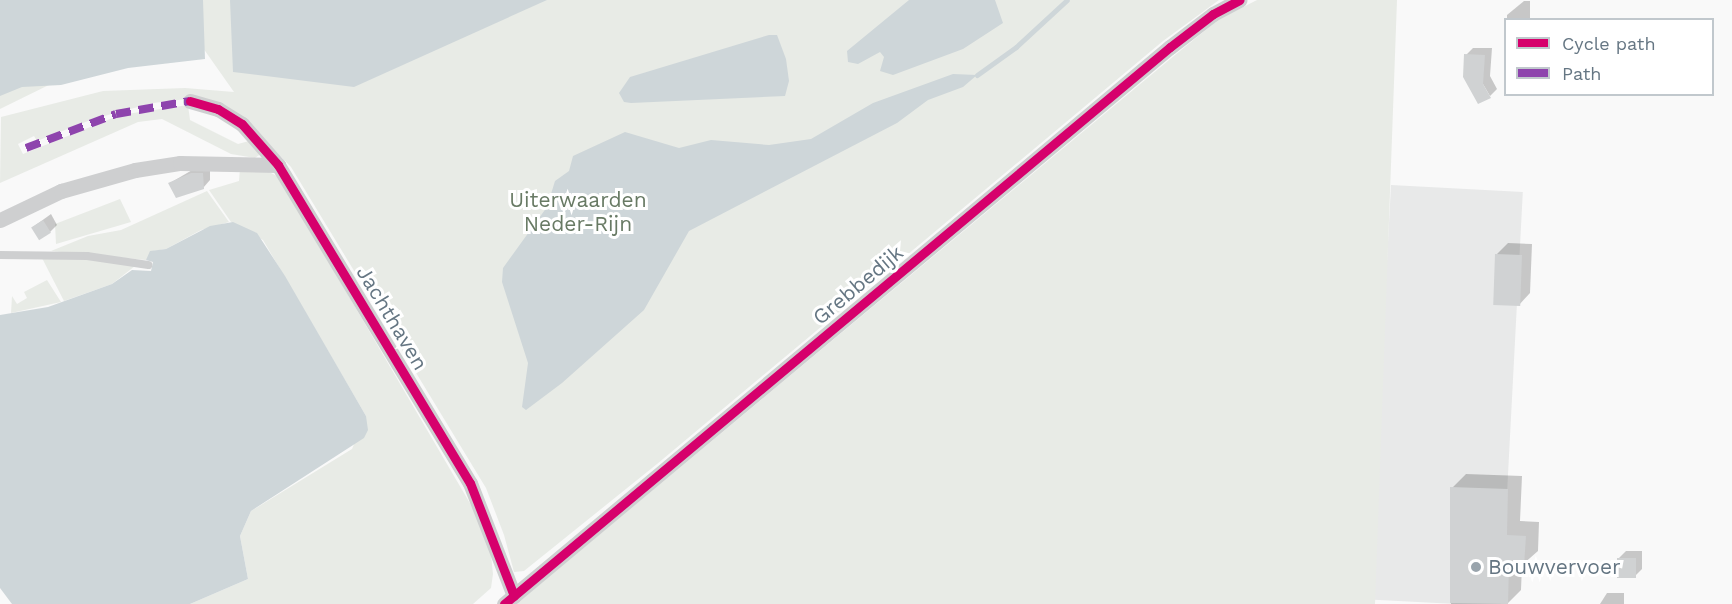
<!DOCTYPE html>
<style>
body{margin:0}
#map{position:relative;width:1732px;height:604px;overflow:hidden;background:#f9f9f9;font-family:"Work Sans",sans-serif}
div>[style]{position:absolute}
.built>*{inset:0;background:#e8e9e9;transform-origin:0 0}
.green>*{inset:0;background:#e8ebe6}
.water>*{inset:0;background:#ced6d9}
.shadow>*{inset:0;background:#0003}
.stream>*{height:5px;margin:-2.5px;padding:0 2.5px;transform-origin:2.5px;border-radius:2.5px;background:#ced6d9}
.building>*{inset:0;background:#d0d2d3;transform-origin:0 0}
.lane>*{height:8px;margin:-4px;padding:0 4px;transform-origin:4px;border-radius:4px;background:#cecfd0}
.street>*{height:15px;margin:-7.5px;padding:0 7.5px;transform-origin:7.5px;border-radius:7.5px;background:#cecfd0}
.quiet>*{height:8px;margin-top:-4px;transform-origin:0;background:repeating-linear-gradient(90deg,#8e44ad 0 15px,transparent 0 23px)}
.cycleway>*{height:9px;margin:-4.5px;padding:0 4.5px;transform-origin:4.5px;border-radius:4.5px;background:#d6006c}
.dots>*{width:16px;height:16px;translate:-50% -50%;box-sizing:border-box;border:3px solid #fff;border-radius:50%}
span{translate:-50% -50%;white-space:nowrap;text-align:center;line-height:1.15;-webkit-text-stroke:6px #fff;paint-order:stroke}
.park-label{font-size:21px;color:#687a64}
.street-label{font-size:21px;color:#657683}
.poi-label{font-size:21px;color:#657683}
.left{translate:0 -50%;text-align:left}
.legend{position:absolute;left:1504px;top:18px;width:210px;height:78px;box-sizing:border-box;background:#fff;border:2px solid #c1c8cd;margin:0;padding:8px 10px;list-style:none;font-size:18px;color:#657683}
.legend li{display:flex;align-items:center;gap:12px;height:30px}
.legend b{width:30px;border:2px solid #c1c8cd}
</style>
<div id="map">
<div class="built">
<div style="left:1391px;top:185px;width:132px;height:415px;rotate:3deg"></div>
</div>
<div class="green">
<div style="clip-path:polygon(0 0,1219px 0,1163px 41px,657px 464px,524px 571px,514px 572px,504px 535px,486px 488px,291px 167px,262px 137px,187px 99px,153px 103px,93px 119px,37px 141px,34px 136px,18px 144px,23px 154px,120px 115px,188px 105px,190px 120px,238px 144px,249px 141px,262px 153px,255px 158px,231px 154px,162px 119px,138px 122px,0 183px,1px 117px,103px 91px,185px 88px,234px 92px,203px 48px,61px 79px,0 109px)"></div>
<div style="clip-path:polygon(1257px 0,1397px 0,1375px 604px,516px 604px,1175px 55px,1218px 20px)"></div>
<div style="clip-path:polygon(240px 168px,269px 172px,279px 177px,478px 517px,491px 555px,493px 574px,491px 588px,473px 604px,190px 604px,248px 579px,240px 536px,251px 511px,352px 449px,366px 416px,263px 240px,231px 222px,209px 190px,239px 181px)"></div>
<div style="clip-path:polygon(207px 191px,229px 222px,201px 230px,166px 249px,153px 251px,146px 260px,51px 251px,88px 236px,121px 230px)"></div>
<div style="clip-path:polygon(120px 199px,131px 222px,56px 244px,55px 224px)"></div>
<div style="clip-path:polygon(42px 258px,89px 259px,135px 266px,112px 284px,64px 301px)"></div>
<div style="clip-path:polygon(47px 280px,61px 302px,11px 313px,12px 296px,17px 304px,27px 298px,24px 292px)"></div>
</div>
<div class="water">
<div style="clip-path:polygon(0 0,203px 0,205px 59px,128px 68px,61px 85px,22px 87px,0 96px)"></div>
<div style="clip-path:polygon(230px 0,547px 0,354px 87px,233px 72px)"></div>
<div style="clip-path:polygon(909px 0,995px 0,1003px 23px,963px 49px,893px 75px,880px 71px,884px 57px,880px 52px,858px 64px,848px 62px,847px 51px)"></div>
<div style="clip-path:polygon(769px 35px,777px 35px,786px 59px,789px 81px,785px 96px,631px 103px,624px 102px,619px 93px,630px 77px)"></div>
<div style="clip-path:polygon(953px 74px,977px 75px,963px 87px,928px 100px,897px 123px,689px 231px,644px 310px,562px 383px,526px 410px,522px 407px,528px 363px,502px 282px,503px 268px,547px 207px,555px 181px,569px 171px,573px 156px,625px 132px,679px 148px,711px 140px,769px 145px,811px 139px,873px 103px)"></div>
<div style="clip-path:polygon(233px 222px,257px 233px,285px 276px,366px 416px,368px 430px,364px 438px,251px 511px,240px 536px,248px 579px,190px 604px,12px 604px,0 588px,0 315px,48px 307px,112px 284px,132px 270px,151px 271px,153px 262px,146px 260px,150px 251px,166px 249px,210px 226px)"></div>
</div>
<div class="shadow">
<div style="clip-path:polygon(1524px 1px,1530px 1px,1530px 20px,1507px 20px,1507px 15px)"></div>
<div style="clip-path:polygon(1473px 48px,1492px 48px,1490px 76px,1497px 89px,1490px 96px,1466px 55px)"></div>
<div style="clip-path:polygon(199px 166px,210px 166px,210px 180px,203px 188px,170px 183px)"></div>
<div style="clip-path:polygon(51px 214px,57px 225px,50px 232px,33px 227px)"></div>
<div style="clip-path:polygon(1508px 243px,1532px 244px,1530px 293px,1519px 305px,1497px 254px)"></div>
<div style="clip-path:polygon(1466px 474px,1522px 476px,1520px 521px,1539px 522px,1538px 551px,1522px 565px,1521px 590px,1507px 604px,1451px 604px,1452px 488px)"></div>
<div style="clip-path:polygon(1626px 551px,1642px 551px,1642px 569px,1634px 577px,1618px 559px)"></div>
<div style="clip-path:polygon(1607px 593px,1624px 593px,1624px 604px,1600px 604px)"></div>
</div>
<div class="stream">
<div style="left:977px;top:75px;width:48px;rotate:-35.7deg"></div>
<div style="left:1016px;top:47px;width:69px;rotate:-42.7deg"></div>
</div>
<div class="building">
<div style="clip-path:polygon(1464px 54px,1485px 55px,1483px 84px,1491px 98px,1478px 104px,1463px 77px)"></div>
<div style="clip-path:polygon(191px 173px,203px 173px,204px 189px,176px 198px,168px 183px)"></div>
<div style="left:43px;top:220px;width:15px;height:14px;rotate:58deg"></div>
<div style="left:1495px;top:254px;width:27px;height:51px;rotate:2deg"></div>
<div style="clip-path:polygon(1450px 487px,1508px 489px,1507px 535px,1526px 536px,1524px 566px,1509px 566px,1508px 604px,1450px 603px)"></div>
<div style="left:1617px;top:558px;width:19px;height:20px"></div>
</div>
<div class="lane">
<div style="left:0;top:255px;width:87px;rotate:0.7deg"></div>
<div style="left:87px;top:256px;width:62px;rotate:8.4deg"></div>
</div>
<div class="street">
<div style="left:190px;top:101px;width:29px;rotate:16deg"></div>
<div style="left:218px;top:109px;width:28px;rotate:32deg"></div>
<div style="left:242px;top:124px;width:55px;rotate:48.7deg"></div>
<div style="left:278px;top:165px;width:371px;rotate:58.9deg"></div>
<div style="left:470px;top:483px;width:121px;rotate:68.7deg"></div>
<div style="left:0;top:220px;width:68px;rotate:-25.4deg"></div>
<div style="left:61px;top:191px;width:77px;rotate:-15.8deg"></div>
<div style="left:135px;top:170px;width:46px;rotate:-8.8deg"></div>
<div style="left:180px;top:163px;width:98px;rotate:1.2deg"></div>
<div style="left:504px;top:604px;width:868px;rotate:-39.91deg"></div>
<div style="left:1170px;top:47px;width:54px;rotate:-37.5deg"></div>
<div style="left:1213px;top:14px;width:30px;rotate:-28deg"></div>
</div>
<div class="quiet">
<div style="left:26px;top:148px;width:96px;rotate:-20.7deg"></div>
<div style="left:116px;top:114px;width:75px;rotate:-10deg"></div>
</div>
<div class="cycleway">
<div style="left:190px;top:101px;width:29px;rotate:16deg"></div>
<div style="left:218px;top:109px;width:28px;rotate:32deg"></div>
<div style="left:242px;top:124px;width:55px;rotate:48.7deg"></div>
<div style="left:278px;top:165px;width:371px;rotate:58.9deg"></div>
<div style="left:470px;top:483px;width:121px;rotate:68.7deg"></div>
<div style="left:504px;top:604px;width:868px;rotate:-39.91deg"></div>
<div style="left:1170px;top:47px;width:54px;rotate:-37.5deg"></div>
<div style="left:1213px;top:14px;width:30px;rotate:-28deg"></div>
</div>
<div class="dots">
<div style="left:1476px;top:567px;background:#99a4ac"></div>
</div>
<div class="park-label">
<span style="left:578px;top:212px">Uiterwaarden<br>Neder-Rijn</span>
</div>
<div class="street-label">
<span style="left:858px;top:285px;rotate:-40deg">Grebbedijk</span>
<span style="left:392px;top:318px;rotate:59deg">Jachthaven</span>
</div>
<div class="poi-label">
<span class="left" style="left:1488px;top:567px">Bouwvervoer</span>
</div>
<ul class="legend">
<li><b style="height:8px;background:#d6006c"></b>Cycle path</li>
<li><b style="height:8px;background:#8e44ad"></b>Path</li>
</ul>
</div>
